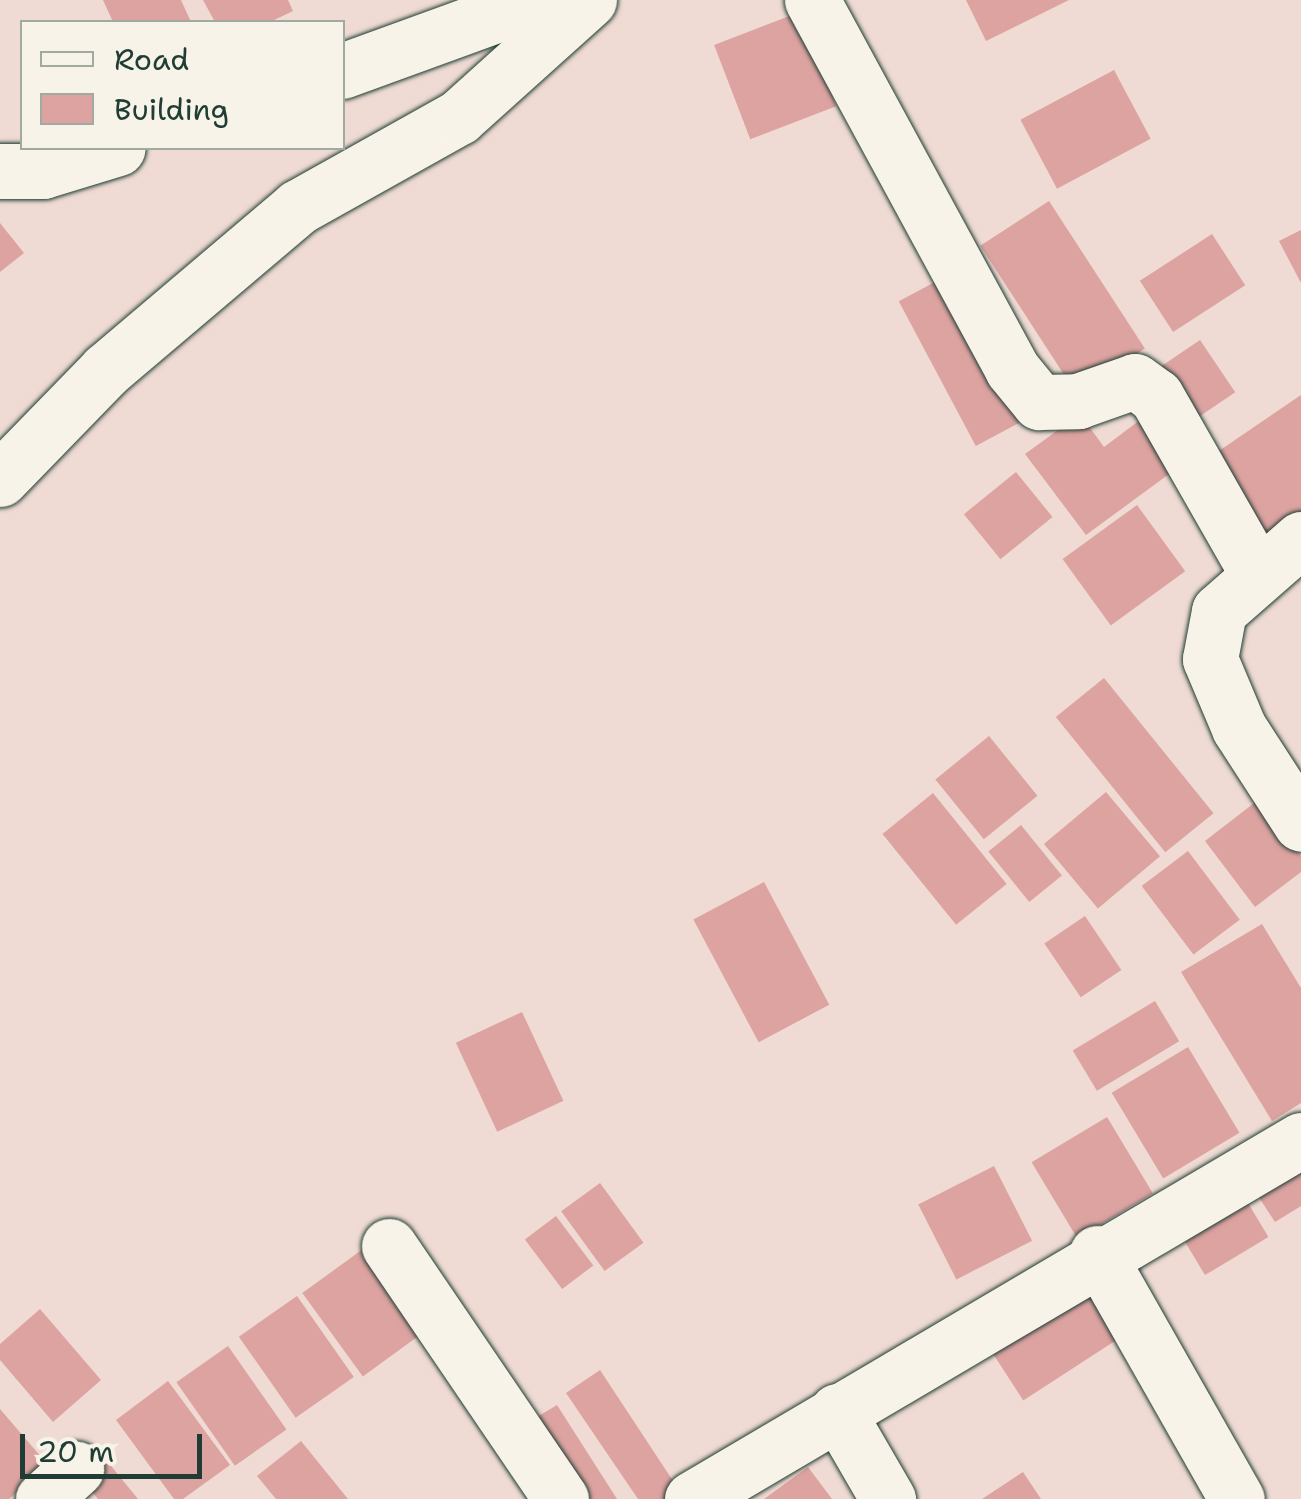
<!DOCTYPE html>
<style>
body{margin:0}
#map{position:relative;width:1301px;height:1499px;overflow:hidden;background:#efdbd3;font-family:"Shantell Sans",sans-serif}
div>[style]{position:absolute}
.building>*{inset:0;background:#dda3a1;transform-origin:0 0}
.roads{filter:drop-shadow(0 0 2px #1f3d34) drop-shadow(0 0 2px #1f3d34)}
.minor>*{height:55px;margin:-27.5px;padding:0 27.5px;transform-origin:27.5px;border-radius:27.5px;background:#f7f3e8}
span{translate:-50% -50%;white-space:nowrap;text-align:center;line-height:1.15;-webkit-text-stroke:10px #f7f3e8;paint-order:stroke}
.legend{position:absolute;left:20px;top:20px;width:325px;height:130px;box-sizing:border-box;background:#f7f3e8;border:2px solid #a1aaa0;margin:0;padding:12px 18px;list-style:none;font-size:30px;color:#1f3d34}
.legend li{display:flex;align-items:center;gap:20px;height:50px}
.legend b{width:50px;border:2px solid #a1aaa0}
.scale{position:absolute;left:20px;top:1434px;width:182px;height:45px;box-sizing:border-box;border:5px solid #1f3d34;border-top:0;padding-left:12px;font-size:30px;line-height:35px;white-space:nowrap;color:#1f3d34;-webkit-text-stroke:8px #f7f3e8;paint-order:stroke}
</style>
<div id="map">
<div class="building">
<div style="clip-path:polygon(103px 0,181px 0,191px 22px,113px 22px)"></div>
<div style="clip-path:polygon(203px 0,288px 0,293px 11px,270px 22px,215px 22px)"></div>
<div style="clip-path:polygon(966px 0,1069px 0,986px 41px)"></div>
<div style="left:800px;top:12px;width:101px;height:92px;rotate:69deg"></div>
<div style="left:1114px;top:70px;width:78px;height:106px;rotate:62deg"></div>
<div style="left:1049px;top:201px;width:176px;height:82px;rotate:57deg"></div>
<div style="clip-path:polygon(0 223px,24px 253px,0 272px)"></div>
<div style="clip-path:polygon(1301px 230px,1301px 283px,1279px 241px)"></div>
<div style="left:1212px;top:234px;width:61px;height:86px;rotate:57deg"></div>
<div style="left:950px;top:274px;width:164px;height:58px;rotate:62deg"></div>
<div style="left:1200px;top:340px;width:63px;height:49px;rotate:56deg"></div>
<div style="clip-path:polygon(1301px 395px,1301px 525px,1271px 546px,1210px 457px)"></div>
<div style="clip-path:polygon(1080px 414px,1104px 447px,1144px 417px,1180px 466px,1086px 535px,1025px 454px)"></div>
<div style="left:1016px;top:472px;width:58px;height:67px;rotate:51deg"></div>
<div style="left:1137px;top:505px;width:82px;height:92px;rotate:54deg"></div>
<div style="left:1104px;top:678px;width:174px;height:62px;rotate:51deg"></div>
<div style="left:989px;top:736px;width:77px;height:69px;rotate:51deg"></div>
<div style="left:1106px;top:792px;width:84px;height:81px;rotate:50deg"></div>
<div style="left:933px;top:793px;width:117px;height:65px;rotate:51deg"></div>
<div style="clip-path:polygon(1258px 800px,1301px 856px,1301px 872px,1255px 907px,1205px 841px)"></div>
<div style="left:1021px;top:825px;width:65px;height:42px;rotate:51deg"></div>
<div style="left:1188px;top:851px;width:86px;height:58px;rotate:53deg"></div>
<div style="left:764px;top:882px;width:139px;height:80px;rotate:62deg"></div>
<div style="left:1085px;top:916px;width:65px;height:49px;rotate:56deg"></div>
<div style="clip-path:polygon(1262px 924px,1301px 988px,1301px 1103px,1272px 1121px,1181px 972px)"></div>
<div style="left:1155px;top:1001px;width:47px;height:96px;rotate:59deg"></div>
<div style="left:522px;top:1012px;width:98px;height:73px;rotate:65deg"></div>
<div style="left:1188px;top:1047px;width:100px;height:89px;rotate:59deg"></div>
<div style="left:1107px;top:1117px;width:89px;height:88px;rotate:59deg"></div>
<div style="clip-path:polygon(1301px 1145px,1301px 1206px,1275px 1222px,1247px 1179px)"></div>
<div style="left:994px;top:1166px;width:84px;height:85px;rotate:63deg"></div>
<div style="left:600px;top:1183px;width:74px;height:48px;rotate:54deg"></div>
<div style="left:1236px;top:1183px;width:63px;height:74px;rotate:59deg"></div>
<div style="left:556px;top:1216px;width:62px;height:39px;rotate:53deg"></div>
<div style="left:363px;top:1249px;width:103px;height:75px;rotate:54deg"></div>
<div style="left:1078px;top:1279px;width:72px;height:112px;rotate:57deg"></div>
<div style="left:297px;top:1296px;width:99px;height:71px;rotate:55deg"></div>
<div style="clip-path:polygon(40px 1309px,101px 1380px,53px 1422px,0 1360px,0 1344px)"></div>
<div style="left:228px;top:1346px;width:102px;height:63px;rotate:55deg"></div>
<div style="clip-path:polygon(600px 1370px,679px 1490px,666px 1499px,638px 1499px,566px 1393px)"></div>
<div style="clip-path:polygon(168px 1381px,230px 1465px,183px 1499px,174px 1499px,116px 1420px)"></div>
<div style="clip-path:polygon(557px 1405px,617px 1499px,575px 1499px,527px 1423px)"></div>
<div style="clip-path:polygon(0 1409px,48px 1465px,9px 1499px,0 1499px)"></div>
<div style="clip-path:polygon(301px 1441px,348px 1499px,276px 1499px,257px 1476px)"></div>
<div style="clip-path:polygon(99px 1451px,138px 1499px,98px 1499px,74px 1470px)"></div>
<div style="clip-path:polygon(808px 1467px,832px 1499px,764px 1499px)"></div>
<div style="clip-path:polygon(1023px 1472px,1041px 1499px,982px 1499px)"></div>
</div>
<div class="roads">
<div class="minor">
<div style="left:812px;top:0;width:420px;rotate:61.5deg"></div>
<div style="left:1012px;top:369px;width:43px;rotate:50.7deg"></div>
<div style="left:1039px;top:402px;width:39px;rotate:-1deg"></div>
<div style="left:1078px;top:401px;width:60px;rotate:-19.3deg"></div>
<div style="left:1135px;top:381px;width:26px;rotate:36deg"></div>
<div style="left:1156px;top:396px;width:206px;rotate:60.3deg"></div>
<div style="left:342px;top:71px;width:208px;rotate:-20deg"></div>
<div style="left:0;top:171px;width:43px"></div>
<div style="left:43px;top:171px;width:78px;rotate:-17deg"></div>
<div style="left:0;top:479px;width:152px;rotate:-45.8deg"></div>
<div style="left:106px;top:370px;width:252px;rotate:-40.3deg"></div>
<div style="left:298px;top:207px;width:184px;rotate:-29.2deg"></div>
<div style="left:459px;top:117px;width:175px;rotate:-42deg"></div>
<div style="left:1301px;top:539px;width:109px;rotate:138.7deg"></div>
<div style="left:1219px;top:611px;width:49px;rotate:100.6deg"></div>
<div style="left:1210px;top:659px;width:75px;rotate:67.2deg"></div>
<div style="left:1239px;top:728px;width:114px;rotate:57.1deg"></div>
<div style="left:389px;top:1246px;width:306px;rotate:55.8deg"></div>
<div style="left:1097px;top:1253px;width:283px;rotate:60.4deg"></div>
<div style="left:837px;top:1411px;width:102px;rotate:59.9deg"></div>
<div style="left:43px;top:1499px;width:45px;rotate:-42.3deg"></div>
<div style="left:692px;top:1499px;width:707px;rotate:-30.52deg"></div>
</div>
</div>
<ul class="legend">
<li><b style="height:12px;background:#f7f3e8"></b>Road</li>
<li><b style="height:28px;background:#dda3a1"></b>Building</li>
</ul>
<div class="scale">20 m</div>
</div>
